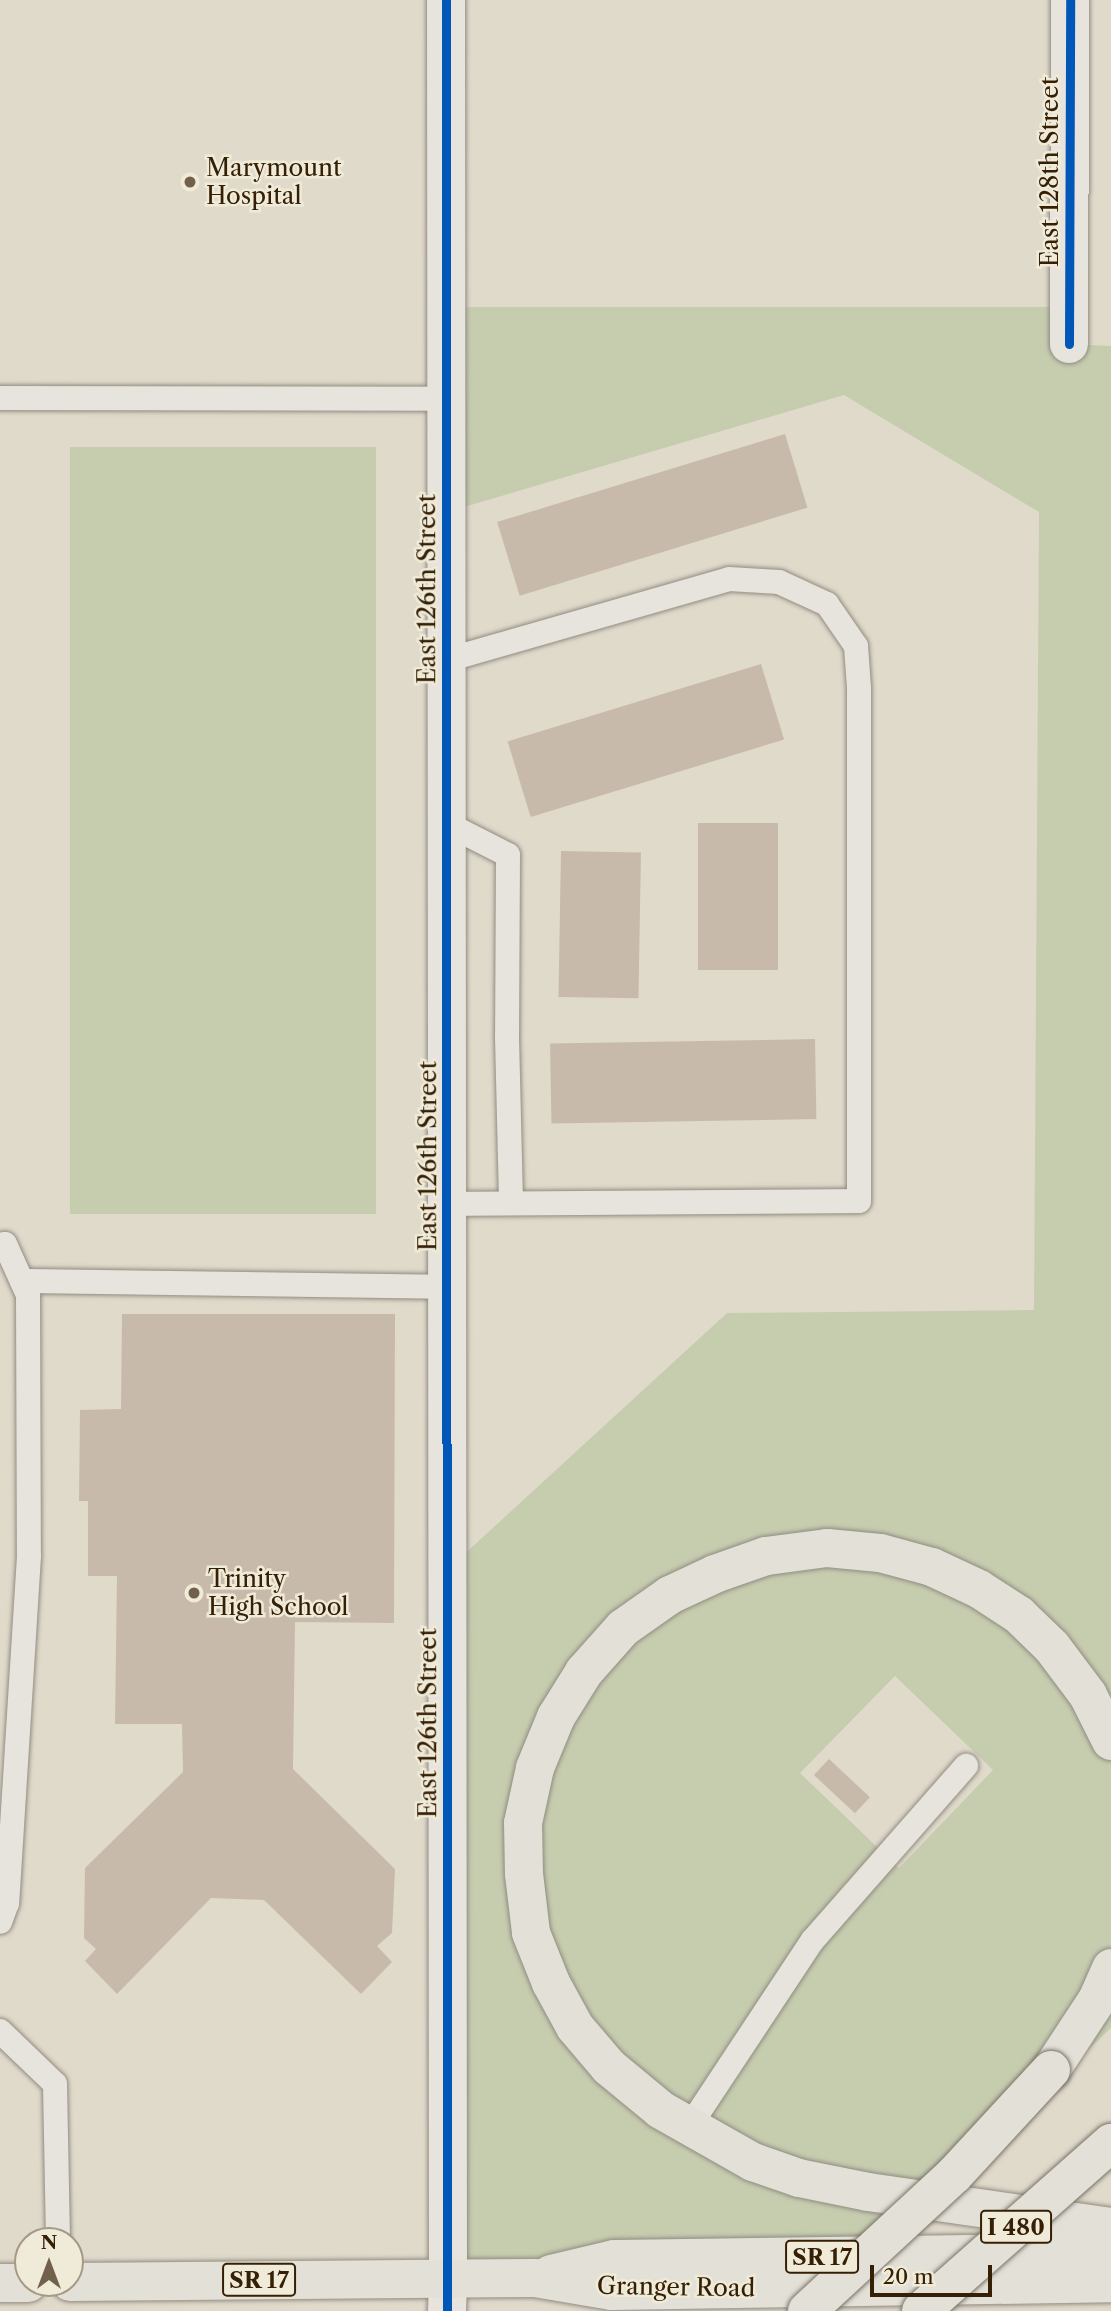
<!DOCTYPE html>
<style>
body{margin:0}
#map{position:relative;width:1111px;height:2311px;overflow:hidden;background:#e0dacb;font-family:"Libre Caslon Text",serif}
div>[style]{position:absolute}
.green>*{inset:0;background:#c6cdaf;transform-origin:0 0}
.building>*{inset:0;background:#c8baab;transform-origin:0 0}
.roads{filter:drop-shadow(0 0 2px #928c81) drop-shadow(0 0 2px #928c81)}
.lane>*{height:24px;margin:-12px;padding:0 12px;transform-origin:12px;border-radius:12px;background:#e7e4dd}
.street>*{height:38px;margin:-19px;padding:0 19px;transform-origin:19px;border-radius:19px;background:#e7e4dd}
.secondary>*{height:38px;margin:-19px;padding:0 19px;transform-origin:19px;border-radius:19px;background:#e7e4dd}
.primary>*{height:38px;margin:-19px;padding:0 19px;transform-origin:19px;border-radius:19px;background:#e3e0d7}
.highway>*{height:38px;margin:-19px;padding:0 19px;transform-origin:19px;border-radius:19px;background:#e3e0d7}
.bridges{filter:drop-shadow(0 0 2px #7a7367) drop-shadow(0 0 2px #7a7367)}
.highway-bridge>*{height:38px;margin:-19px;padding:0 19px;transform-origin:19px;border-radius:19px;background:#e3e0d7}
.cycleway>*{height:9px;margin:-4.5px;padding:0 4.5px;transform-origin:4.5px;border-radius:4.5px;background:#0057b8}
.dots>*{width:19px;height:19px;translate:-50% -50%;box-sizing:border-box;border:4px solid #f0ead8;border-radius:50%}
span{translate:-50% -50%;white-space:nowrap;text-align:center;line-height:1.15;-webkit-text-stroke:5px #f0ead8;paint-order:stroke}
.shield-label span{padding:2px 5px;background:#f0ead8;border:2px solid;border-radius:5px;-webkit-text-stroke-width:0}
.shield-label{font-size:23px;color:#352006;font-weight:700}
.poi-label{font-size:24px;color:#352006}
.left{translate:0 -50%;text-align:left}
.street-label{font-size:24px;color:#352006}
.north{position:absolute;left:14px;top:2227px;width:70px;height:70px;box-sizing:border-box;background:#f0ead8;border:2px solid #a59984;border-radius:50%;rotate:0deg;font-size:19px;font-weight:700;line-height:28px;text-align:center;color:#352006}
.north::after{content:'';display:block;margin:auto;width:24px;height:32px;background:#71614b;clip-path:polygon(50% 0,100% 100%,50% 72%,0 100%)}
.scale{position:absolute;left:870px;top:2265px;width:122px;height:32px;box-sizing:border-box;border:4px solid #352006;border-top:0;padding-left:9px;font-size:21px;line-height:24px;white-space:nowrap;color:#352006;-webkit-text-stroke:5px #f0ead8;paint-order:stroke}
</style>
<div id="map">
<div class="green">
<div style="clip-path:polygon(evenodd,447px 307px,1069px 307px,1069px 344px,1111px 346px,1111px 2028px,825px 2295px,448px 2279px,447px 1570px,727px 1313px,1034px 1310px,1039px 512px,844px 395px,447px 512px,447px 307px,895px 1676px,993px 1770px,899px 1868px,800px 1773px,895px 1676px)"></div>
<div style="left:70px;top:447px;width:306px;height:767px"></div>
</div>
<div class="building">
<div style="left:785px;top:434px;width:77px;height:301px;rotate:73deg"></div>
<div style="left:761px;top:664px;width:79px;height:265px;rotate:73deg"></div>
<div style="left:698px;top:823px;width:80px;height:147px"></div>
<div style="left:561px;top:851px;width:80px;height:146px;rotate:1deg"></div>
<div style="left:815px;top:1039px;width:80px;height:265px;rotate:89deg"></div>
<div style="clip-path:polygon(122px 1314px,395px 1314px,394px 1623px,295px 1622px,293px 1769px,395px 1869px,392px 1933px,377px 1946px,392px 1962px,361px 1994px,264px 1900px,211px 1898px,117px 1994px,85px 1961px,96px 1949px,84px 1938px,85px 1868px,183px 1772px,182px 1724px,115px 1724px,117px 1576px,88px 1576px,88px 1501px,79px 1501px,80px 1410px,121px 1409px)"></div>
<div style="left:829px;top:1759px;width:56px;height:22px;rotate:43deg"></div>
</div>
<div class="roads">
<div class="lane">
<div style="left:0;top:398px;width:447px;rotate:0.1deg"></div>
<div style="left:447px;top:660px;width:293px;rotate:-16deg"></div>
<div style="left:729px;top:579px;width:50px;rotate:3.4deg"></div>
<div style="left:779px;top:582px;width:53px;rotate:24.6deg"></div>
<div style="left:827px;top:604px;width:51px;rotate:55.4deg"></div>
<div style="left:856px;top:646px;width:42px;rotate:85.9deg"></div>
<div style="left:859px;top:688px;width:513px;rotate:90deg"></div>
<div style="left:859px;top:1201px;width:412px;rotate:179.6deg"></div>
<div style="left:447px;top:824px;width:68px;rotate:26.9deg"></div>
<div style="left:508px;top:855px;width:182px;rotate:90.3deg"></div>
<div style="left:507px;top:1037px;width:165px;rotate:88.6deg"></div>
<div style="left:0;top:1245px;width:5px;rotate:-11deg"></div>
<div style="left:5px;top:1244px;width:56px;rotate:65.7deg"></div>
<div style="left:28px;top:1295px;width:261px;rotate:89.8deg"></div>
<div style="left:29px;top:1556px;width:348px;rotate:93.6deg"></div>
<div style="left:7px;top:1903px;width:20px;rotate:110deg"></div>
<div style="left:22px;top:1281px;width:425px;rotate:0.8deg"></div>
<div style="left:0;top:2031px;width:76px;rotate:43.9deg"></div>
<div style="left:55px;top:2084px;width:157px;rotate:88.9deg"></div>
<div style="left:689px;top:2127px;width:224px;rotate:-56.5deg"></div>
<div style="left:813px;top:1940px;width:232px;rotate:-48.7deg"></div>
</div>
<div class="street">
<div style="left:1069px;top:344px;width:344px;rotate:-89.8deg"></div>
<div style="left:447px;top:2311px;width:32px;rotate:-88deg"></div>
</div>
<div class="secondary">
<div style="left:446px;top:0;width:2279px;rotate:89.95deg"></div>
</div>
<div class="primary">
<div style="left:551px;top:2274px;width:65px;rotate:-13.4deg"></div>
<div style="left:614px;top:2259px;width:497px;rotate:-0.8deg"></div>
<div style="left:70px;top:2282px;width:465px;rotate:-0.5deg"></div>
<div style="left:535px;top:2278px;width:78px;rotate:9.6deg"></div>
<div style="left:612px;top:2291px;width:499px;rotate:-0.9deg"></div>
<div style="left:0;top:2283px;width:28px"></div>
</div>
<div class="highway">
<div style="left:1111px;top:1741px;width:51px;rotate:-116.6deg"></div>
<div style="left:1088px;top:1695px;width:60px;rotate:-126.9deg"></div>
<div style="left:1052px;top:1647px;width:46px;rotate:-135.9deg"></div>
<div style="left:1019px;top:1615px;width:48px;rotate:-147deg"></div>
<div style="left:979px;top:1589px;width:52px;rotate:-154.9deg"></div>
<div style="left:932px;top:1567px;width:54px;rotate:-164.9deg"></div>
<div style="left:880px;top:1553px;width:53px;rotate:-174.6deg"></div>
<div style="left:827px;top:1548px;width:62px;rotate:172.5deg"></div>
<div style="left:766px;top:1556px;width:54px;rotate:160.6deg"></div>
<div style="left:715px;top:1574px;width:50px;rotate:155deg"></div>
<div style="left:670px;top:1595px;width:57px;rotate:144.9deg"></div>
<div style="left:623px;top:1628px;width:59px;rotate:131.6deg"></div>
<div style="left:584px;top:1672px;width:53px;rotate:121.9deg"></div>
<div style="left:556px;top:1717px;width:55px;rotate:112.4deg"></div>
<div style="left:535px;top:1768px;width:56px;rotate:102.3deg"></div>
<div style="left:523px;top:1823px;width:51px;rotate:88.9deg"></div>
<div style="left:524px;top:1874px;width:59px;rotate:83.2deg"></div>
<div style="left:531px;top:1933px;width:54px;rotate:68.2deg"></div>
<div style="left:551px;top:1983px;width:50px;rotate:61.4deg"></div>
<div style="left:575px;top:2027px;width:52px;rotate:49.6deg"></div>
<div style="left:609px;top:2067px;width:67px;rotate:39.6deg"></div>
<div style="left:661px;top:2110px;width:106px;rotate:29.5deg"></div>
<div style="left:753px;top:2162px;width:49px;rotate:19.2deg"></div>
<div style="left:799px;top:2178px;width:70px;rotate:11.5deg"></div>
<div style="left:868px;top:2192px;width:246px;rotate:8.2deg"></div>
<div style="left:1051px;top:2070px;width:84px;rotate:-56.7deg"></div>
<div style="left:1097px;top:2000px;width:35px;rotate:-66deg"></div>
</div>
</div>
<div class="bridges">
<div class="highway-bridge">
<div style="left:807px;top:2311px;width:200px;rotate:-42.8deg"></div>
<div style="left:954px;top:2175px;width:143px;rotate:-47.3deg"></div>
<div style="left:921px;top:2311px;width:254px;rotate:-41.5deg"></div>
</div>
</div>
<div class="cycleway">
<div style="left:446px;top:0;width:2311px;rotate:89.98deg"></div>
<div style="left:1069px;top:344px;width:344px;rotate:-89.8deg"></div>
</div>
<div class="dots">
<div style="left:190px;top:182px;background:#71614b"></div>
<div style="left:194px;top:1593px;background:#71614b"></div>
</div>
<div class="shield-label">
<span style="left:1016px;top:2227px">I 480</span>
<span style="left:822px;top:2257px">SR 17</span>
<span style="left:259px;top:2280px">SR 17</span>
</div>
<div class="poi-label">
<span class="left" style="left:206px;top:182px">Marymount<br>Hospital</span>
<span class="left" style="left:208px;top:1593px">Trinity<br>High School</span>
</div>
<div class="street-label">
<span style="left:1050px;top:172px;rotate:-90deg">East 128th Street</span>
<span style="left:427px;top:589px;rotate:-90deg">East 126th Street</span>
<span style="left:428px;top:1156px;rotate:-90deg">East 126th Street</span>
<span style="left:428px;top:1723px;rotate:-90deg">East 126th Street</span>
<span style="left:676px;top:2287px;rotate:1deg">Granger Road</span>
</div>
<div class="north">N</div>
<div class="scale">20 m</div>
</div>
